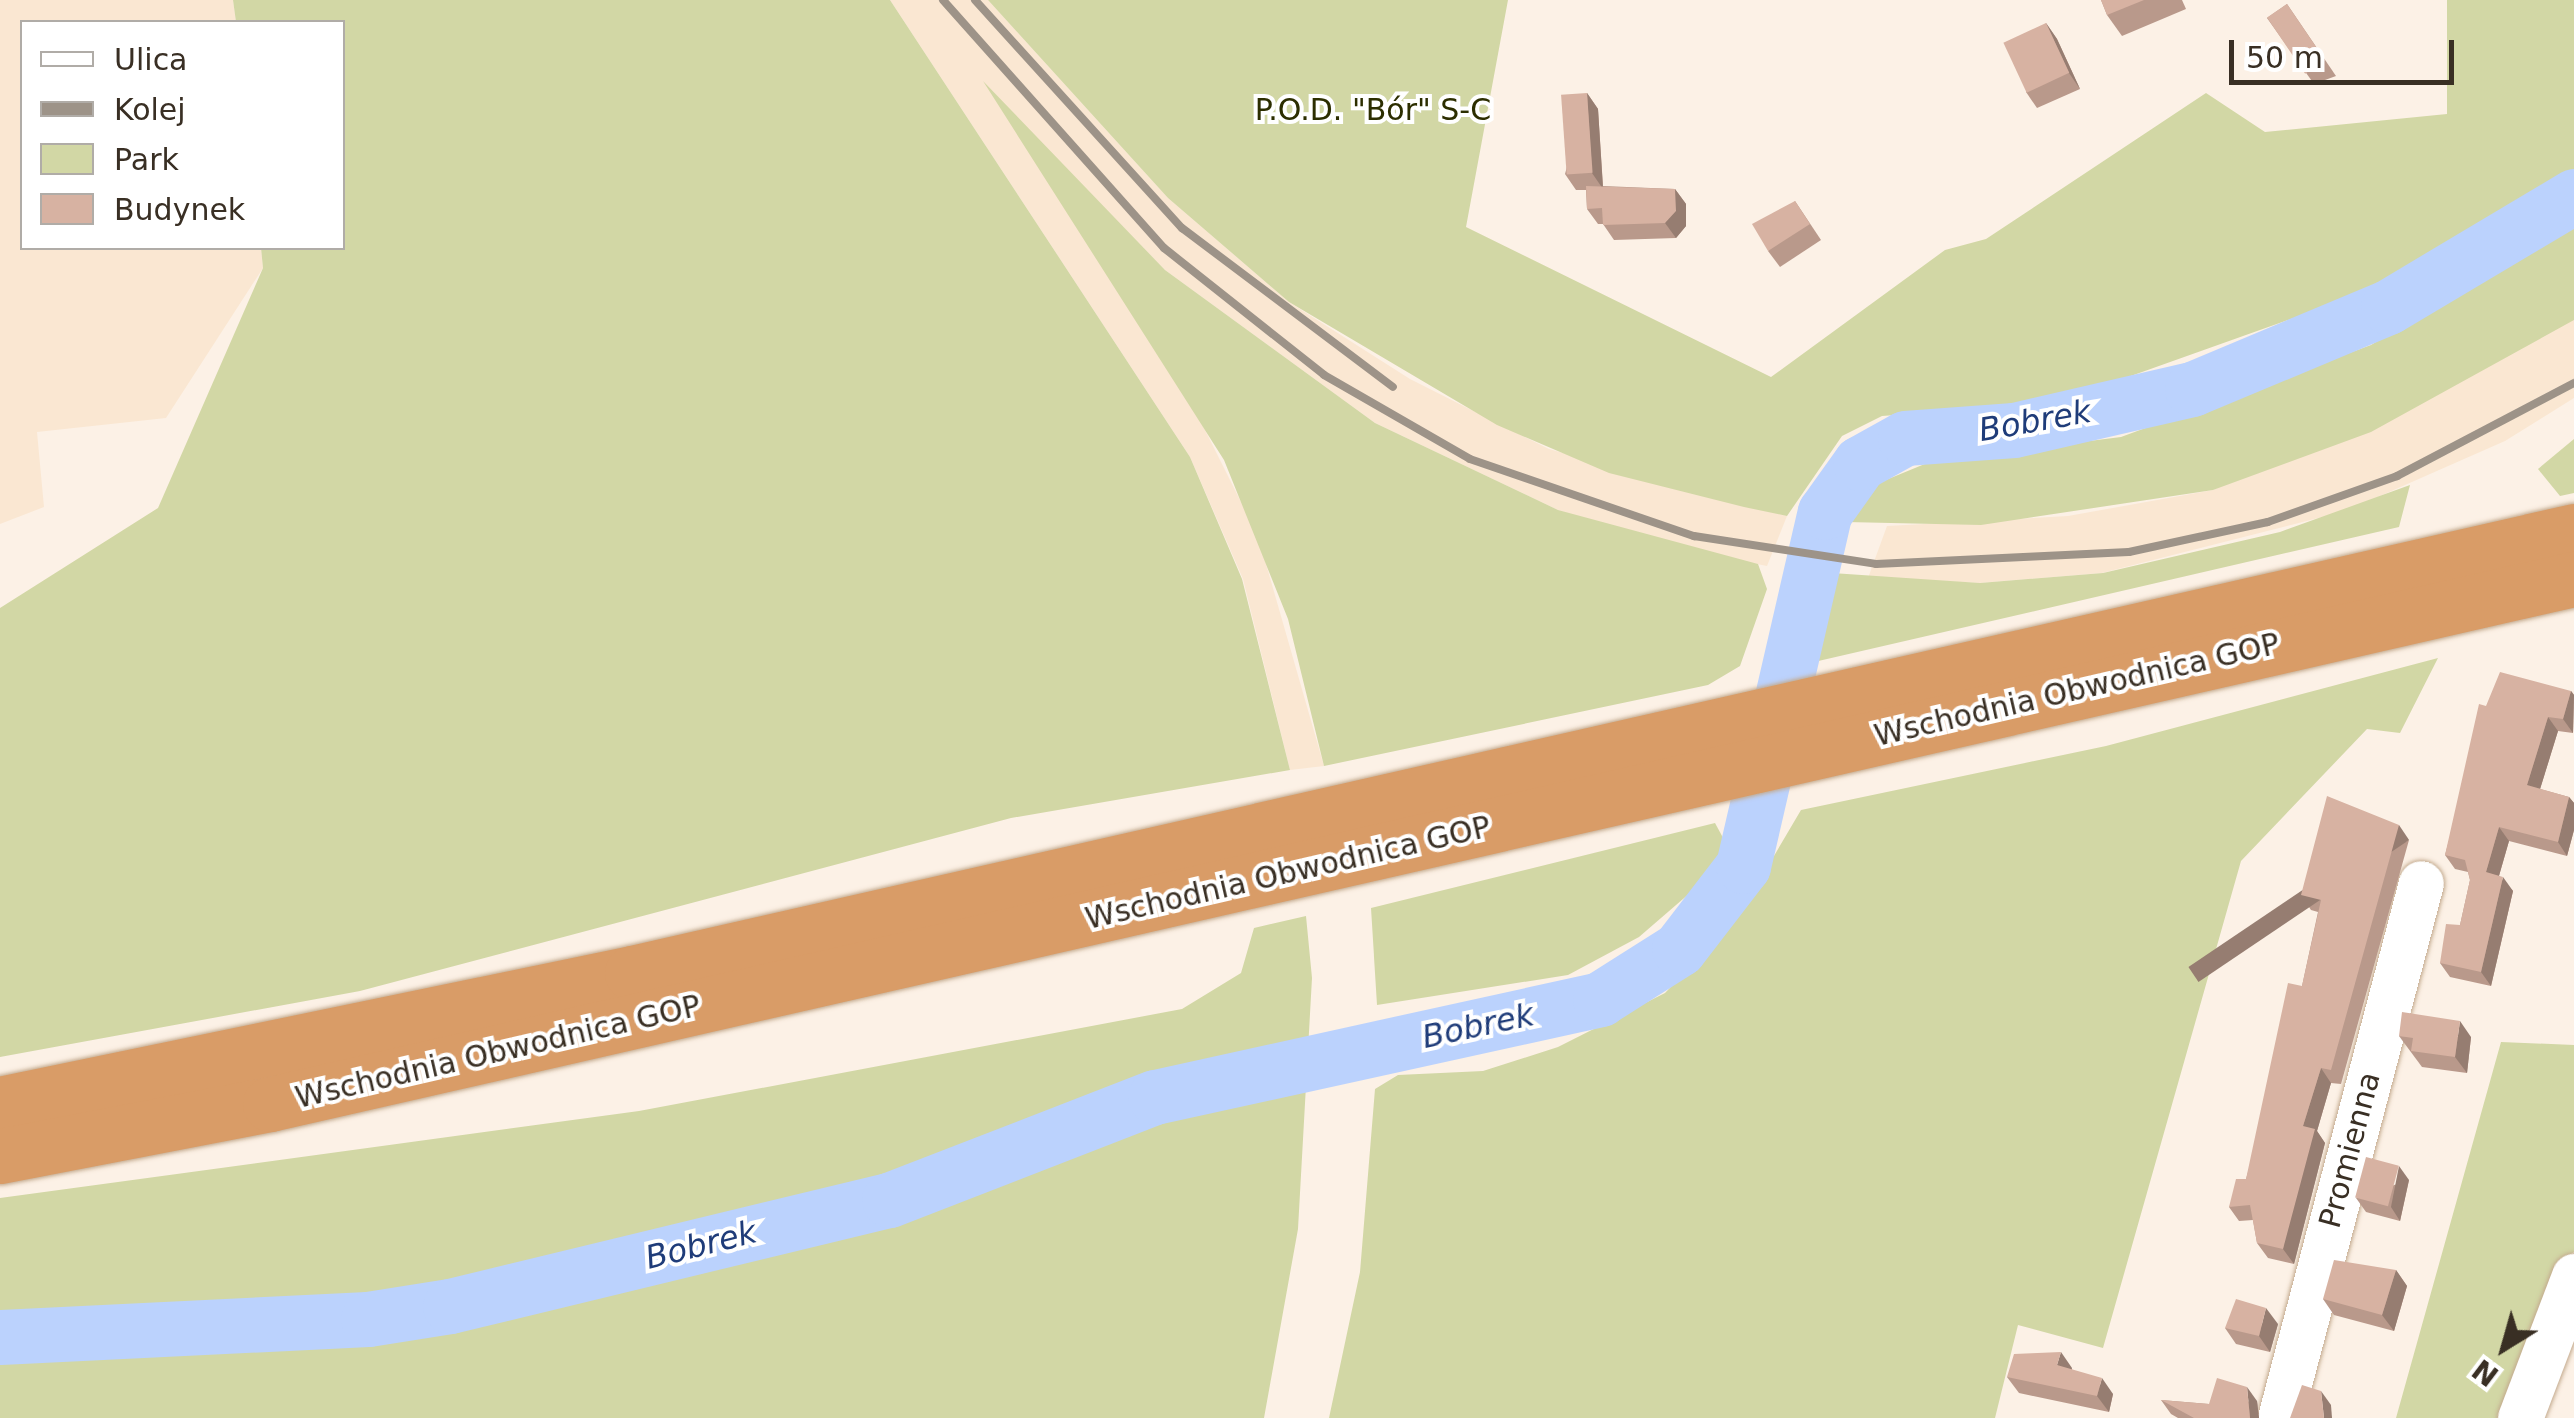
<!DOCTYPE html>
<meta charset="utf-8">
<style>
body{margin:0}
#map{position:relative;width:2574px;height:1418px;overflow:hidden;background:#fcf1e6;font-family:"DejaVu Sans",sans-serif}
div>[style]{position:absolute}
.built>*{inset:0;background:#fae7d2}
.green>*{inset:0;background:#d2d7a5}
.river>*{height:55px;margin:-27.5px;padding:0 27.5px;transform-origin:27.5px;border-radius:27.5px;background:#bbd2fd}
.roads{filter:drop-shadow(0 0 2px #c3aa8e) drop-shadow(0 0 2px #c3aa8e)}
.minor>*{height:45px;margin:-22.5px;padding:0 22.5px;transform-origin:22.5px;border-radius:22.5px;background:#fff}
.highway>*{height:55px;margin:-27.5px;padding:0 27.5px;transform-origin:27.5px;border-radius:27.5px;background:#d99c67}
.rail>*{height:8px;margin:-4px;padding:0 4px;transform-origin:4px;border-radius:4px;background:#9d9388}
.wall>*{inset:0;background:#b9998b}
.shaded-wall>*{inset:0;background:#967d71;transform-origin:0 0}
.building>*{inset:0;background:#d7b2a2;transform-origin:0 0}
span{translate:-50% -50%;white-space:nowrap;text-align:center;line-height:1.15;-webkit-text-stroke:8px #fff;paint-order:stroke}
.park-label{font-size:30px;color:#2c2e00}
.street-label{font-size:30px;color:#392f24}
.water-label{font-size:32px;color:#1f3c79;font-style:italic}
.legend{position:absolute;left:20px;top:20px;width:325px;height:230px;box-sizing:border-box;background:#fff;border:2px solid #b0aca7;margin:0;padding:12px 18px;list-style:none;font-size:30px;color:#392f24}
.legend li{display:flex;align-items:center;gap:20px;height:50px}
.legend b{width:50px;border:2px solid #b0aca7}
.north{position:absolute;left:2454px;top:1298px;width:100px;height:100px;-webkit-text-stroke:8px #fff;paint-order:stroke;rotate:217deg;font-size:28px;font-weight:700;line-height:40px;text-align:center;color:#392f24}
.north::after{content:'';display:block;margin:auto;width:35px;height:45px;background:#392f24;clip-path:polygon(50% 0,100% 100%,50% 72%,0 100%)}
.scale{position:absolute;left:2229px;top:40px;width:225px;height:45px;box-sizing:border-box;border:5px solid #392f24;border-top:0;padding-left:12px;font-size:30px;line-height:35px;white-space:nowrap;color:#392f24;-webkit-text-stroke:8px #fff;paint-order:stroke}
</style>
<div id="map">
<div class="built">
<div style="clip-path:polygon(0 0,233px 0,236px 22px,22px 22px,22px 248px,261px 248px,263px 268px,166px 418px,37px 432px,44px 507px,0 524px)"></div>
<div style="clip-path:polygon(890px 0,988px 0,1168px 198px,1289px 302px,1410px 379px,1549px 449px,1787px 516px,1767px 566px,1659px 545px,1558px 510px,1375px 423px,1165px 270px,989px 89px,1182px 384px,1258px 536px,1324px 766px,1290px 770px,1243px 579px,1190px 457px)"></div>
<div style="clip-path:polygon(2574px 319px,2574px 398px,2505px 441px,2346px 511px,2102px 573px,1980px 583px,1868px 578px,1887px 526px,2068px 516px,2213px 490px)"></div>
</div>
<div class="green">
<div style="clip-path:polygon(233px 0,890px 0,1190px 457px,1242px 579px,1290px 770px,1011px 818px,360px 991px,0 1057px,0 608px,158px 508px,263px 268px,261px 248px,342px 248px,342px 22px,236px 22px)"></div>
<div style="clip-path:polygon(988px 0,1508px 0,1466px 227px,1771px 377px,1945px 250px,1986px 239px,2206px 93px,2265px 132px,2447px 114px,2447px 0,2574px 0,2574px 320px,2371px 432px,2213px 490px,1981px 525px,1846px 522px,1864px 489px,1932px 461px,2121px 437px,2371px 345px,2498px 268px,2484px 225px,2378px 288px,2114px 382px,2018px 406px,1882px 416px,1842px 436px,1787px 516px,1744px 507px,1609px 473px,1497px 425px,1289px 302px,1168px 198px)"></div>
<div style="clip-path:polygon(983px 81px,1165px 270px,1375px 423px,1558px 510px,1758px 564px,1767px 589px,1740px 666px,1708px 685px,1324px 766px,1288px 619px,1224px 460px)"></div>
<div style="clip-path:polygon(2574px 439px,2574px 493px,2560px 496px,2538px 469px)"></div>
<div style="clip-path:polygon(2410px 485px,2399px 527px,1814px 662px,1832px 573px,1980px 583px,2103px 573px,2280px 532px)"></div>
<div style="clip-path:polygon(2438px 658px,2400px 733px,2367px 729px,2241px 861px,2103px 1348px,2018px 1325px,1995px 1418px,1329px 1418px,1360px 1272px,1375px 1089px,1398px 1075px,1483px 1071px,1558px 1047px,1665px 993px,1738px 917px,1801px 810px,2106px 746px)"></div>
<div style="clip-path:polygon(1715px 823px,1728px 847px,1705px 880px,1639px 937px,1568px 975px,1377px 1005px,1371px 908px)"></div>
<div style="clip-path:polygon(1306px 916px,1312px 978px,1298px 1229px,1264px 1418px,0 1418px,0 1198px,639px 1111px,1182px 1009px,1241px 973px,1254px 928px)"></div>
<div style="clip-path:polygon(2501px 1042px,2574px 1045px,2574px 1252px,2555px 1264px,2514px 1418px,2396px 1418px)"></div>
</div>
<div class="river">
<div style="left:0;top:1337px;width:368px;rotate:-2.8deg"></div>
<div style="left:368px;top:1319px;width:83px;rotate:-9deg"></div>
<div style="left:450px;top:1306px;width:452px;rotate:-13.6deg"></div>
<div style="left:889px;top:1200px;width:285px;rotate:-21.2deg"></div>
<div style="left:1155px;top:1097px;width:456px;rotate:-12.4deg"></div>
<div style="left:1600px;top:999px;width:93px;rotate:-32.3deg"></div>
<div style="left:1679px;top:949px;width:105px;rotate:-52.4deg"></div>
<div style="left:1743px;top:866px;width:363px;rotate:-77deg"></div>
<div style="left:1825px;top:512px;width:60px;rotate:-54.5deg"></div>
<div style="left:1860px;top:463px;width:51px;rotate:-29.1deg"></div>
<div style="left:1905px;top:438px;width:109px;rotate:-4.2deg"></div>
<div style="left:2014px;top:430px;width:183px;rotate:-13deg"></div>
<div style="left:2192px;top:389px;width:212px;rotate:-22.7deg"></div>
<div style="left:2388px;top:307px;width:217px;rotate:-30.8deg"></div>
</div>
<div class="roads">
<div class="minor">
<div style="left:2280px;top:1418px;width:553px;rotate:-75.24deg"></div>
<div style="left:2520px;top:1418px;width:152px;rotate:-69.2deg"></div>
</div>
<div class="highway">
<div style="left:0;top:1104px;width:645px;rotate:-11.71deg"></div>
<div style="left:632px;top:973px;width:1992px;rotate:-12.82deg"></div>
<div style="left:0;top:1156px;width:275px;rotate:-10.9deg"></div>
<div style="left:270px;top:1104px;width:2363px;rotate:-12.84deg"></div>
</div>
</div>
<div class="rail">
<div style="left:943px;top:0;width:332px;rotate:48.3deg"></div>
<div style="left:1164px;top:248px;width:204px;rotate:38.4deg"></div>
<div style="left:1324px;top:375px;width:168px;rotate:29.9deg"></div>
<div style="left:1470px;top:459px;width:237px;rotate:19deg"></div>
<div style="left:1694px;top:536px;width:184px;rotate:8.7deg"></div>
<div style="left:1876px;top:564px;width:253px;rotate:-2.7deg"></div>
<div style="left:2129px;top:552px;width:142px;rotate:-12.2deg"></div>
<div style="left:2268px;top:522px;width:137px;rotate:-19.6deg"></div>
<div style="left:2397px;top:476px;width:200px;rotate:-27.7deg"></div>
<div style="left:975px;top:0;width:308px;rotate:47.8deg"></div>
<div style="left:1182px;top:228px;width:264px;rotate:37deg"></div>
</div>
<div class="wall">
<div style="clip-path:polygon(2101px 0,2182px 0,2186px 9px,2122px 36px,2107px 15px)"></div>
<div style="clip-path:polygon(2287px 4px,2336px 76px,2314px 84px,2267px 18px)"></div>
<div style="clip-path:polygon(2046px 23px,2057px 39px,2080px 89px,2037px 108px,2026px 92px)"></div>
<div style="clip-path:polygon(1587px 93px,1598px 109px,1603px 186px,1675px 189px,1686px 204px,1686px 226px,1676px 238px,1614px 240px,1603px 224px,1598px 224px,1587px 209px,1586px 190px,1576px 190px,1565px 174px)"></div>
<div style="clip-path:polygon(1795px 201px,1821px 240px,1780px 267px,1768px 251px)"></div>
<div style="clip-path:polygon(2571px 691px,2574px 695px,2573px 733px,2558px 731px,2540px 789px,2569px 797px,2574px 803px,2574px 830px,2567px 856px,2509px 841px,2499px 876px,2513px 891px,2491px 986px,2450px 977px,2440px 963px,2460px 925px,2470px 880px,2468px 872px,2455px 869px,2445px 855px,2486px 706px)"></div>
<div style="clip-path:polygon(2409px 840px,2341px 1084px,2331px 1083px,2317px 1131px,2325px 1143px,2294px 1264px,2268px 1258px,2257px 1243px,2253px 1220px,2239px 1221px,2229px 1207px,2246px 1179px,2302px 986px,2318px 912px,2311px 910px,2301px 895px)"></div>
<div style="clip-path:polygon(2399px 1036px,2471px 1037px,2467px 1073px,2422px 1067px)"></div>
<div style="clip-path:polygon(2409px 1180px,2400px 1221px,2366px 1212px,2356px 1198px)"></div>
<div style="clip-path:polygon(2396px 1270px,2407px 1286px,2394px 1331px,2334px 1315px,2323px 1299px)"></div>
<div style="clip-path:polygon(2278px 1324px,2270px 1352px,2236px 1344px,2225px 1328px)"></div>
<div style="clip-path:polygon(2072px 1368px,2071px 1369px,2113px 1394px,2109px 1412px,2019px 1393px,2007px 1377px)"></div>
<div style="clip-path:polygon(2161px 1400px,2209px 1404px,2257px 1401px,2259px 1418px,2178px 1418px,2171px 1414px)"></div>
</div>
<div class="shaded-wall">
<div style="clip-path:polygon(2046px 23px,2057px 39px,2080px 89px,2069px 73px)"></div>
<div style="clip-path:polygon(1587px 93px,1598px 109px,1603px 189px,1592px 173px)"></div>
<div style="clip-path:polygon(1675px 189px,1686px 204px,1686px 226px,1676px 238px,1665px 223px)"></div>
<div style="clip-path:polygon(2571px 691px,2574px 695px,2573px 733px,2563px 719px)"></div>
<div style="clip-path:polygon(2548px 717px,2558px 731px,2537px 799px,2527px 785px)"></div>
<div style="clip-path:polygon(2569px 797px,2574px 803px,2574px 830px,2567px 856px,2558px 842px)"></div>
<div style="left:2399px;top:825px;width:18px;height:254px;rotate:56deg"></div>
<div style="clip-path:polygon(2499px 827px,2509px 841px,2496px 886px,2486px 872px)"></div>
<div style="clip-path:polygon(2503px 877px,2513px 891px,2491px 986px,2481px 972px)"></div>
<div style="clip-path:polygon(2460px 1021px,2471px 1037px,2467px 1073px,2455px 1057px)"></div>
<div style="clip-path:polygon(2321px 1068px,2331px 1083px,2317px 1131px,2325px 1143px,2294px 1264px,2283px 1249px,2303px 1126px)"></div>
<div style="clip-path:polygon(2399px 1166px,2409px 1180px,2400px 1221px,2391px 1207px)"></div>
<div style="clip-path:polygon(2396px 1270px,2407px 1286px,2394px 1331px,2382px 1315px)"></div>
<div style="clip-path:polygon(2266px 1308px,2278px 1324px,2270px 1352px,2259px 1336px)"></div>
<div style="clip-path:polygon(2061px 1352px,2072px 1368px,2069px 1381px,2057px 1365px)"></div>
<div style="clip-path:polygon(2102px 1378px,2113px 1394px,2109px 1412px,2097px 1396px)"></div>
<div style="clip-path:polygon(2247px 1387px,2257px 1401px,2259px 1418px,2250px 1418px)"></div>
<div style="clip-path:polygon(2321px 1391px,2331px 1405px,2332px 1418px,2324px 1418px)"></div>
</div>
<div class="building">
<div style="clip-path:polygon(2101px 0,2144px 0,2107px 15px)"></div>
<div style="left:2287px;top:4px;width:68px;height:24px;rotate:56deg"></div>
<div style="left:2046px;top:23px;width:55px;height:47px;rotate:65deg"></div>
<div style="left:1587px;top:93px;width:80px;height:26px;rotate:86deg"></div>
<div style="clip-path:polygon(1586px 186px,1675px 189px,1676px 211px,1665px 223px,1603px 225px,1602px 208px,1587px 209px)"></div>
<div style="clip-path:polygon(1795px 201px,1810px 224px,1768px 251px,1752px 224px)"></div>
<div style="clip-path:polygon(2500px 672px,2571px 691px,2563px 719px,2548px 717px,2527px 785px,2569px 797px,2558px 842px,2499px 827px,2486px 872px,2503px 877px,2481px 972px,2440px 963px,2446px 924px,2460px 925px,2470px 880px,2465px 860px,2445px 855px,2479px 704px,2486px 706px)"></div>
<div style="clip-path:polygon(2327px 796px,2399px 825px,2331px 1070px,2321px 1068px,2303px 1126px,2315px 1129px,2283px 1249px,2257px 1243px,2250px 1205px,2229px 1207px,2236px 1179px,2246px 1179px,2288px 983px,2302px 986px,2321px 900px,2301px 895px)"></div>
<div style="clip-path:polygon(2402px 1012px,2460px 1021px,2455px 1057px,2411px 1051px,2413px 1038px,2399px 1036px)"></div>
<div style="left:2366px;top:1157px;width:34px;height:42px;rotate:15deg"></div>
<div style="clip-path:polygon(2334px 1260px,2396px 1270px,2382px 1315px,2323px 1299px)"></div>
<div style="clip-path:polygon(2236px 1299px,2266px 1308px,2259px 1336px,2225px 1328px)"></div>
<div style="clip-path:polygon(2061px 1352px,2057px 1365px,2102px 1378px,2097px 1396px,2007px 1377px,2014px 1354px)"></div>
<div style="clip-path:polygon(2217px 1378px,2247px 1387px,2250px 1418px,2194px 1418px,2161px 1400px,2209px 1404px)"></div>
<div style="clip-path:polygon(2302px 1385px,2321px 1391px,2324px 1418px,2290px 1418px)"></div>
</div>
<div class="park-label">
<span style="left:1373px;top:110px">P.O.D. "Bór" S-C</span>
</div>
<div class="street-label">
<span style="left:2077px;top:690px;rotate:-13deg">Wschodnia Obwodnica GOP</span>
<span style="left:1288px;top:873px;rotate:-13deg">Wschodnia Obwodnica GOP</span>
<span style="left:498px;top:1052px;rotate:-13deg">Wschodnia Obwodnica GOP</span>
<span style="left:2350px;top:1150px;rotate:-75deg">Promienna</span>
</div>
<div class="water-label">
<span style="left:2035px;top:421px;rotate:-10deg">Bobrek</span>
<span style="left:1478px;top:1026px;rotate:-12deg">Bobrek</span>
<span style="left:701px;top:1245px;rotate:-14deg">Bobrek</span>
</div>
<ul class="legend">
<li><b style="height:12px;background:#fff"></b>Ulica</li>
<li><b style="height:12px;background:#9d9388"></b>Kolej</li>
<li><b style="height:28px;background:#d2d7a5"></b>Park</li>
<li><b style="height:28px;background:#d7b2a2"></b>Budynek</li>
</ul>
<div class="north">N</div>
<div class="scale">50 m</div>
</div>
